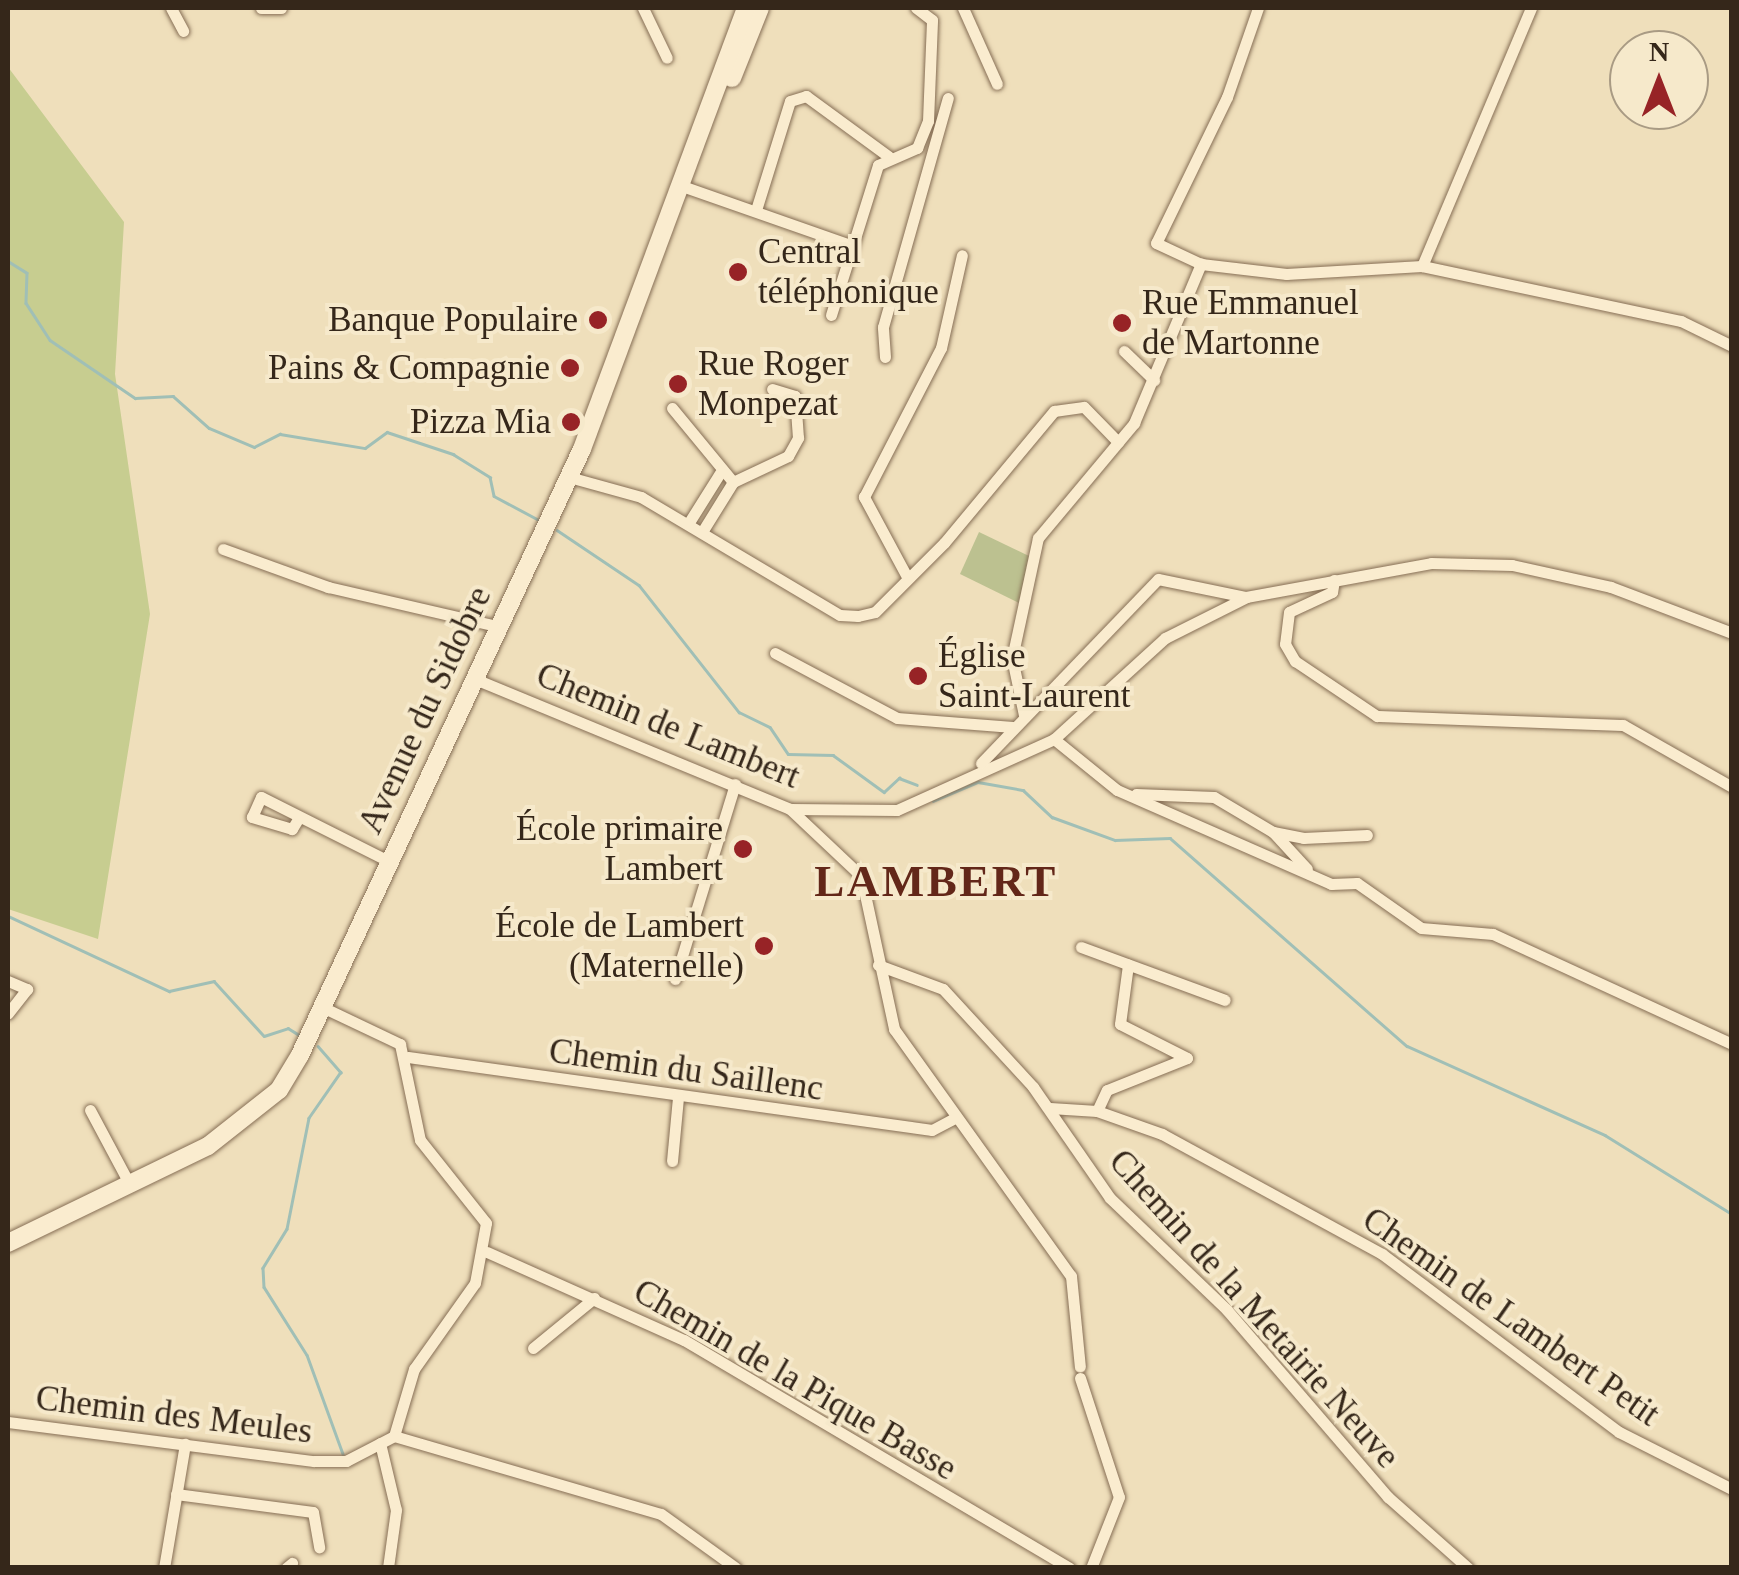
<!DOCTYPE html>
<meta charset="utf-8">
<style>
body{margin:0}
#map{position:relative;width:1739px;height:1575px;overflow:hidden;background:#efdfbb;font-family:Georgia,serif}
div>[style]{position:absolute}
.green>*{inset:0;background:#c7cd90}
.cemetery>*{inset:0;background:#bcc190}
.stream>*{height:2.5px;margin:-1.25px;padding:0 1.25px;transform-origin:1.25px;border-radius:1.25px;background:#a0bfb6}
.roads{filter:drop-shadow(0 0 2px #866e55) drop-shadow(0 0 2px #866e55)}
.street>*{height:11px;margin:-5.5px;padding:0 5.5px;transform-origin:5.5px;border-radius:5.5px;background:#faeccf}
.secondary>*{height:18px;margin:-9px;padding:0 9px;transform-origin:9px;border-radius:9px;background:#faeccf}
.dots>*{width:28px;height:28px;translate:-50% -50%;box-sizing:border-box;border:5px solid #f6e9cb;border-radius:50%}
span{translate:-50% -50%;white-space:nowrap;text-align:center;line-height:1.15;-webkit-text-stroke:8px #f6e9cb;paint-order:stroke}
.poi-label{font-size:35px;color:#35271a}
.left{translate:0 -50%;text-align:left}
.right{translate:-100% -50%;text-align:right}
.street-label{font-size:35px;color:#35271a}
.district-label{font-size:45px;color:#632719;font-weight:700;letter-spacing:2.5px}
.frame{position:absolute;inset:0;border:10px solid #35271a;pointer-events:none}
.north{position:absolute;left:1609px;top:30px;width:100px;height:100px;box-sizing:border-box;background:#f6e9cb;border:2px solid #a99b84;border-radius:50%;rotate:0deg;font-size:28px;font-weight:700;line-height:40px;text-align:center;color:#35271a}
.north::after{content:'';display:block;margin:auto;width:35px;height:45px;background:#972326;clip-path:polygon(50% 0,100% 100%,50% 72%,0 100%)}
</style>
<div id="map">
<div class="green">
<div style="clip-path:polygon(8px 67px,124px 222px,115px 374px,150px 614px,98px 939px,8px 909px)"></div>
</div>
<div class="cemetery">
<div style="clip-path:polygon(979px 532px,1029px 556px,1019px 603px,960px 574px)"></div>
</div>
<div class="stream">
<div style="left:8px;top:261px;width:22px;rotate:32deg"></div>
<div style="left:27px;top:273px;width:30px;rotate:92deg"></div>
<div style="left:26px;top:303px;width:44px;rotate:57deg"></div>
<div style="left:50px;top:340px;width:103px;rotate:34.3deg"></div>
<div style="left:135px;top:398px;width:38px;rotate:-3deg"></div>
<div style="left:173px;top:396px;width:48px;rotate:41.6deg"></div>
<div style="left:209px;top:428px;width:49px;rotate:22.9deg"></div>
<div style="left:254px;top:447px;width:29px;rotate:-27deg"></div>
<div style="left:280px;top:434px;width:86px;rotate:9.4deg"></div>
<div style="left:365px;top:448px;width:27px;rotate:-36deg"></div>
<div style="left:387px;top:432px;width:70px;rotate:18.4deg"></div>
<div style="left:453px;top:454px;width:44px;rotate:31.9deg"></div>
<div style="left:490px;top:477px;width:19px;rotate:78deg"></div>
<div style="left:494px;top:496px;width:51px;rotate:28.1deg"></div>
<div style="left:557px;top:530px;width:99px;rotate:33.9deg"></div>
<div style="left:639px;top:585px;width:162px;rotate:51.8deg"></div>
<div style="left:739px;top:712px;width:34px;rotate:26deg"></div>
<div style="left:770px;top:727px;width:32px;rotate:56deg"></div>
<div style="left:788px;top:754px;width:45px;rotate:1.3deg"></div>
<div style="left:833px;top:755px;width:63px;rotate:36deg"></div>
<div style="left:884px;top:792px;width:21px;rotate:-43deg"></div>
<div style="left:899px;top:778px;width:19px;rotate:21deg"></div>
<div style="left:933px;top:801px;width:49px;rotate:-22.9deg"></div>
<div style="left:978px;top:782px;width:46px;rotate:10.1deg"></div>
<div style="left:1023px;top:790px;width:40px;rotate:43deg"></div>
<div style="left:1052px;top:817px;width:67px;rotate:20.1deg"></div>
<div style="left:1115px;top:840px;width:55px;rotate:-2.1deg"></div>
<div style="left:1170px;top:838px;width:315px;rotate:41.3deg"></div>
<div style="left:1407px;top:1046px;width:217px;rotate:24.2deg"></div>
<div style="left:1605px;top:1135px;width:150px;rotate:31.9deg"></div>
<div style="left:8px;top:916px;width:178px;rotate:25deg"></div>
<div style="left:169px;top:991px;width:46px;rotate:-12.5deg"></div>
<div style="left:214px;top:981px;width:74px;rotate:47.7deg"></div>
<div style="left:264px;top:1036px;width:25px;rotate:-18deg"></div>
<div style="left:288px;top:1028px;width:13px;rotate:32deg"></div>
<div style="left:318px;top:1046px;width:35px;rotate:49deg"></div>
<div style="left:341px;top:1072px;width:56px;rotate:124.8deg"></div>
<div style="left:309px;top:1118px;width:113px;rotate:101.2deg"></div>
<div style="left:287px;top:1229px;width:46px;rotate:121.6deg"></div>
<div style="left:263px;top:1268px;width:19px;rotate:87deg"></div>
<div style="left:264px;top:1287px;width:80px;rotate:57.7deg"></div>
<div style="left:307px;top:1355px;width:105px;rotate:70deg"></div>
</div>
<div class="roads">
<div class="street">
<div style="left:171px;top:8px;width:26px;rotate:62deg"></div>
<div style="left:261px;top:8px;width:20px"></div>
<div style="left:643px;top:8px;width:55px;rotate:64.4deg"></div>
<div style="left:963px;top:8px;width:83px;rotate:65.9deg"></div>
<div style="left:1258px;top:8px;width:94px;rotate:109.2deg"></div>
<div style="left:1227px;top:97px;width:162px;rotate:115.9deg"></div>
<div style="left:1156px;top:243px;width:50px;rotate:25deg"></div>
<div style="left:1201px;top:264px;width:86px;rotate:6.7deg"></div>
<div style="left:1286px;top:274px;width:136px;rotate:-3.4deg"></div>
<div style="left:1422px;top:266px;width:265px;rotate:12deg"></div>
<div style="left:1681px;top:321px;width:57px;rotate:26.1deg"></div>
<div style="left:682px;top:186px;width:181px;rotate:19.3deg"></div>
<div style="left:756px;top:210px;width:114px;rotate:-72.7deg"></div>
<div style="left:790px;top:101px;width:17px;rotate:-17deg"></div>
<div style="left:806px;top:96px;width:102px;rotate:36.2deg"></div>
<div style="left:1422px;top:266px;width:280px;rotate:-67.1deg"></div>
<div style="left:831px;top:315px;width:157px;rotate:-72.6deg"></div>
<div style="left:878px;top:165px;width:43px;rotate:-23.6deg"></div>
<div style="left:917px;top:148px;width:29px;rotate:-68deg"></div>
<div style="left:928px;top:121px;width:101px;rotate:-87.7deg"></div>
<div style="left:932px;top:20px;width:20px;rotate:-143deg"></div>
<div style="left:1124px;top:351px;width:42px;rotate:44deg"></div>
<div style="left:885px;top:357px;width:30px;rotate:-94deg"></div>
<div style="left:883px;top:327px;width:238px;rotate:-74.2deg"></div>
<div style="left:672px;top:408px;width:96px;rotate:50.5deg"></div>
<div style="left:733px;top:482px;width:59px;rotate:121.8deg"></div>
<div style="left:569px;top:477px;width:75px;rotate:15.5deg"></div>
<div style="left:641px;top:497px;width:231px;rotate:30.7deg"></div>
<div style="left:840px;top:615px;width:18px;rotate:3deg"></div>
<div style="left:858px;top:616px;width:17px;rotate:-13deg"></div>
<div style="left:875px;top:612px;width:98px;rotate:-45deg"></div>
<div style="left:944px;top:543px;width:172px;rotate:-50.2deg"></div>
<div style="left:1054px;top:411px;width:30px;rotate:-8deg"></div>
<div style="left:1084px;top:407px;width:49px;rotate:45.8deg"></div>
<div style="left:733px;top:482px;width:61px;rotate:-25.3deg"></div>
<div style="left:788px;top:456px;width:21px;rotate:-61deg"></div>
<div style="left:798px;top:438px;width:42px;rotate:-94.1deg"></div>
<div style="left:795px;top:396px;width:24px;rotate:-163deg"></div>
<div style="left:688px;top:524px;width:60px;rotate:-57.9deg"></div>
<div style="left:223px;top:549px;width:112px;rotate:19.9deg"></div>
<div style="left:328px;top:587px;width:178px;rotate:13deg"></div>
<div style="left:906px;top:575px;width:89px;rotate:-118.3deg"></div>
<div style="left:864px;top:497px;width:168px;rotate:-62.7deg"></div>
<div style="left:941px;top:348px;width:95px;rotate:-77.3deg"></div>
<div style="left:1334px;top:580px;width:12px;rotate:99deg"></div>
<div style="left:1332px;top:592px;width:47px;rotate:155.1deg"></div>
<div style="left:1289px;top:612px;width:32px;rotate:97deg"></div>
<div style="left:1285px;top:644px;width:20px;rotate:60deg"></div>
<div style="left:1295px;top:661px;width:99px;rotate:33.9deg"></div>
<div style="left:1377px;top:716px;width:246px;rotate:2.1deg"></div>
<div style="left:1623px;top:725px;width:125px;rotate:29.6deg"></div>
<div style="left:775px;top:653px;width:138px;rotate:28deg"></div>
<div style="left:897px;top:718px;width:116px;rotate:4.4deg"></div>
<div style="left:475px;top:679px;width:341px;rotate:22.4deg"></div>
<div style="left:790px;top:809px;width:107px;rotate:0.5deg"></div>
<div style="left:897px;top:810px;width:172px;rotate:-24.3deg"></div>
<div style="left:1054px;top:739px;width:81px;rotate:39deg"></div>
<div style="left:1117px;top:790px;width:234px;rotate:23.7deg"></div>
<div style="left:1331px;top:884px;width:26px;rotate:-2deg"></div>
<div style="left:1357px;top:883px;width:78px;rotate:35.1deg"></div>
<div style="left:1421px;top:928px;width:72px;rotate:4.8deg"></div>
<div style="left:1493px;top:934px;width:263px;rotate:24.7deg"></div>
<div style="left:1024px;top:715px;width:58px;rotate:-101.9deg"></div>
<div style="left:1012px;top:658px;width:123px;rotate:-77.8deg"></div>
<div style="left:1038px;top:538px;width:150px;rotate:-50.1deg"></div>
<div style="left:1134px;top:423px;width:173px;rotate:-67.2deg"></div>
<div style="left:1054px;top:739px;width:150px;rotate:-42.3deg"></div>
<div style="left:1165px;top:638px;width:89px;rotate:-26.6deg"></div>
<div style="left:981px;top:763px;width:255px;rotate:-46.1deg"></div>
<div style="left:1158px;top:579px;width:90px;rotate:11.6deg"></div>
<div style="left:1246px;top:597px;width:188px;rotate:-10.4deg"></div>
<div style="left:1431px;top:563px;width:81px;rotate:1.4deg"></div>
<div style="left:1512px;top:565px;width:101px;rotate:12.5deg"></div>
<div style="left:1611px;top:587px;width:129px;rotate:20.8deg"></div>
<div style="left:1136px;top:794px;width:78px;rotate:2.2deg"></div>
<div style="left:1214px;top:797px;width:69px;rotate:30.7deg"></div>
<div style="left:1273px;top:832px;width:31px;rotate:11deg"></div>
<div style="left:1303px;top:838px;width:64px;rotate:-2.7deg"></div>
<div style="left:790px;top:809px;width:98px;rotate:43.3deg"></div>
<div style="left:861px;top:876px;width:157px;rotate:77.8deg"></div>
<div style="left:894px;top:1029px;width:304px;rotate:54.4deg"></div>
<div style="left:1071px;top:1276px;width:91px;rotate:84.4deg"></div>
<div style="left:298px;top:819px;width:12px;rotate:121deg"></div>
<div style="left:292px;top:829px;width:42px;rotate:-163.3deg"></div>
<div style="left:252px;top:817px;width:22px;rotate:-66deg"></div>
<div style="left:261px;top:797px;width:144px;rotate:26.7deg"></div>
<div style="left:1273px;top:832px;width:50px;rotate:47.4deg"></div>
<div style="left:1081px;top:947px;width:153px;rotate:20.2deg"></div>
<div style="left:878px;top:965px;width:69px;rotate:20.3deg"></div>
<div style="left:943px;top:989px;width:133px;rotate:47.4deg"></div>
<div style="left:1033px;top:1087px;width:135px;rotate:55.3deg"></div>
<div style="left:1110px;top:1198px;width:162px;rotate:43.7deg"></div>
<div style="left:1227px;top:1310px;width:247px;rotate:49.3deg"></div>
<div style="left:1388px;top:1497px;width:107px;rotate:41.6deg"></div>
<div style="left:675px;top:979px;width:204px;rotate:-72.9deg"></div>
<div style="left:8px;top:981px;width:21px;rotate:23deg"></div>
<div style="left:27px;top:989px;width:31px;rotate:128deg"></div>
<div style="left:408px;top:1057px;width:529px;rotate:7.93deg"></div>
<div style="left:932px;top:1130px;width:26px;rotate:-28deg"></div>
<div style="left:1050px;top:1108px;width:47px;rotate:3.7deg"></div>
<div style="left:1097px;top:1111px;width:69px;rotate:19.5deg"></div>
<div style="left:1162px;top:1134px;width:251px;rotate:28.6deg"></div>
<div style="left:1382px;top:1254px;width:296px;rotate:36.9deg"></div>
<div style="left:1619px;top:1432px;width:127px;rotate:26.8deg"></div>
<div style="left:90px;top:1110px;width:85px;rotate:61.9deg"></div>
<div style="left:1097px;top:1111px;width:23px;rotate:-65deg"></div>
<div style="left:1107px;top:1090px;width:86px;rotate:-21.8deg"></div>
<div style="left:1187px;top:1058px;width:75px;rotate:-153.1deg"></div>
<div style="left:1120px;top:1024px;width:60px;rotate:-82.3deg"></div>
<div style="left:672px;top:1161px;width:64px;rotate:-84.6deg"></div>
<div style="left:487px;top:1252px;width:216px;rotate:24.1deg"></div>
<div style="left:684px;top:1340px;width:448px;rotate:30.6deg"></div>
<div style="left:533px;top:1348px;width:79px;rotate:-39.3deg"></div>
<div style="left:1080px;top:1378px;width:125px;rotate:71.9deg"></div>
<div style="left:1119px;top:1497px;width:76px;rotate:111.5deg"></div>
<div style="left:8px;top:1422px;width:308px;rotate:7.3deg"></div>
<div style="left:314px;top:1461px;width:32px"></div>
<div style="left:346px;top:1461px;width:54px;rotate:-27.5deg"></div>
<div style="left:394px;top:1436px;width:70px;rotate:-73.4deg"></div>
<div style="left:414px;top:1369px;width:105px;rotate:-54.7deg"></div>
<div style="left:475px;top:1283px;width:61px;rotate:-79.6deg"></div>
<div style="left:486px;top:1223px;width:106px;rotate:-128.5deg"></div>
<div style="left:420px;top:1140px;width:98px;rotate:-101.8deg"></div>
<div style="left:400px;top:1044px;width:86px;rotate:-154.6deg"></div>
<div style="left:394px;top:1436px;width:278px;rotate:16.3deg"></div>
<div style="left:661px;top:1514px;width:92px;rotate:35.8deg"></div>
<div style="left:380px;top:1443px;width:69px;rotate:76.6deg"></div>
<div style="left:396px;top:1510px;width:59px;rotate:97.9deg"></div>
<div style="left:176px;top:1494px;width:138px;rotate:7.5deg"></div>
<div style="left:313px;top:1512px;width:36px;rotate:80deg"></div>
<div style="left:164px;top:1568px;width:126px;rotate:-80.4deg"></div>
<div style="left:286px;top:1568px;width:8px;rotate:-40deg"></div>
</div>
<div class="secondary">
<div style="left:732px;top:78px;width:75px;rotate:-68.2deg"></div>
<div style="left:8px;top:1243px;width:222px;rotate:-25.9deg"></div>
<div style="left:208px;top:1146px;width:90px;rotate:-38.3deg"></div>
<div style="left:279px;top:1090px;width:41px;rotate:-59deg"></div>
<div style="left:300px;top:1055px;width:668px;rotate:-65.05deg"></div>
<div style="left:582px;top:449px;width:471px;rotate:-69.6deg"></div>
</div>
</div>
<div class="dots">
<div style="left:738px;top:272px;background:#972326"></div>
<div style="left:598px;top:320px;background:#972326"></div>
<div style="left:1122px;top:323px;background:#972326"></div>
<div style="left:570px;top:368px;background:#972326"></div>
<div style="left:678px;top:384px;background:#972326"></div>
<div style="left:571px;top:422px;background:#972326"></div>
<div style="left:918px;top:676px;background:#972326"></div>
<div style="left:743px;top:849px;background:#972326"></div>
<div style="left:764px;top:946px;background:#972326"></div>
</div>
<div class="poi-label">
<span class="left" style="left:758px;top:272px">Central<br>téléphonique</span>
<span class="left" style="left:1142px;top:323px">Rue Emmanuel<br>de Martonne</span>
<span class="right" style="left:578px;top:320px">Banque Populaire</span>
<span class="left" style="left:698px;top:384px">Rue Roger<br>Monpezat</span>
<span class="right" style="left:550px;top:368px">Pains &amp; Compagnie</span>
<span class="right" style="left:551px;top:422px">Pizza Mia</span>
<span class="left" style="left:938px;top:676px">Église<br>Saint-Laurent</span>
<span class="right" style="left:723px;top:849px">École primaire<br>Lambert</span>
<span class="right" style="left:744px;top:946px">École de Lambert<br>(Maternelle)</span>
</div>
<div class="street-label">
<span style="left:425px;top:710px;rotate:-65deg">Avenue du Sidobre</span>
<span style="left:668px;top:726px;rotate:22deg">Chemin de Lambert</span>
<span style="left:686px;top:1070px;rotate:8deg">Chemin du Saillenc</span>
<span style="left:1254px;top:1309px;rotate:48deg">Chemin de la Metairie Neuve</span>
<span style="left:1511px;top:1317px;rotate:35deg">Chemin de Lambert Petit</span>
<span style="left:795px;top:1380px;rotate:30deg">Chemin de la Pique Basse</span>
<span style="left:174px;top:1415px;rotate:7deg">Chemin des Meules</span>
</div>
<div class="district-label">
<span style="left:936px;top:882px">LAMBERT</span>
</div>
<div class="frame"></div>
<div class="north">N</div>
</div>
